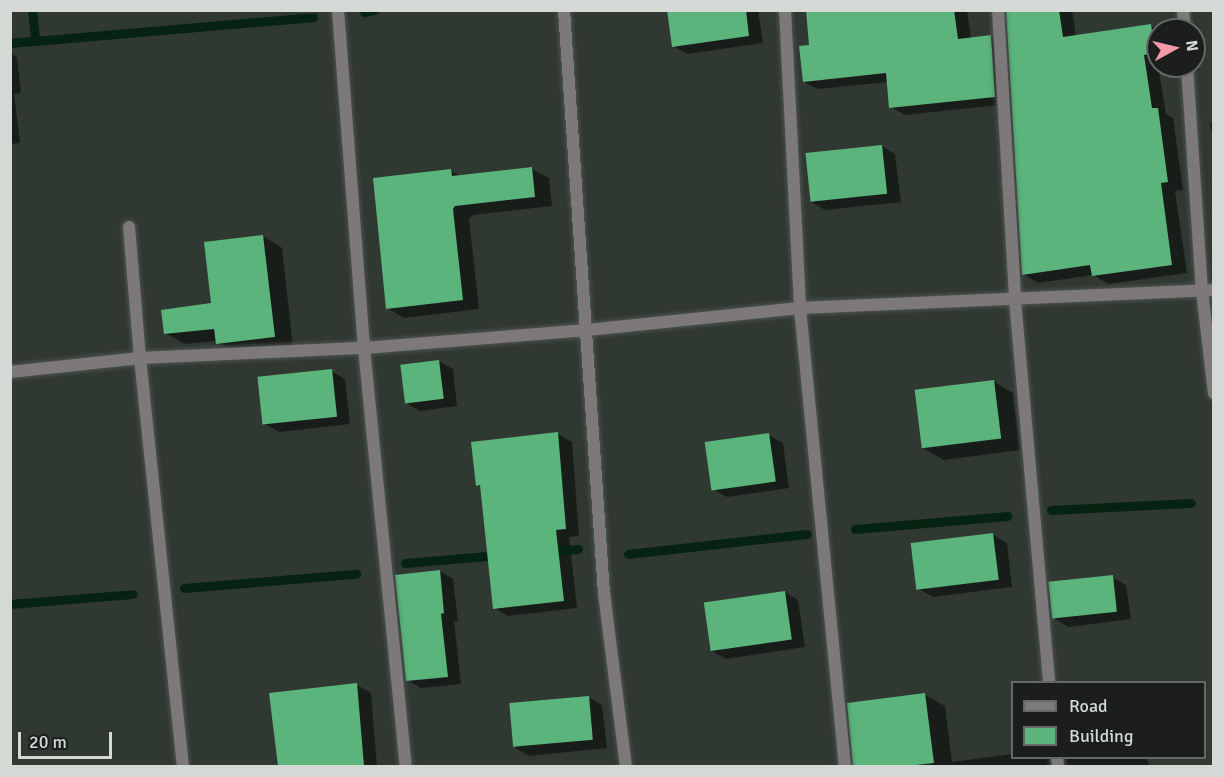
<!DOCTYPE html>
<style>
body{margin:0}
#map{position:relative;width:1224px;height:777px;overflow:hidden;background:#303832;font-family:Signika,sans-serif}
div>[style]{position:absolute}
.shadow>*{inset:0;background:#0007}
.stream>*{height:9px;margin:-4.5px;padding:0 4.5px;transform-origin:4.5px;border-radius:4.5px;background:#062312}
.building>*{inset:0;background:#5ab47c;transform-origin:0 0}
.roads{filter:drop-shadow(0 0 2px #4e5550) drop-shadow(0 0 2px #4e5550)}
.street>*{height:12px;margin:-6px;padding:0 6px;transform-origin:6px;border-radius:6px;background:#7d7879}
span{translate:-50% -50%;white-space:nowrap;text-align:center;line-height:1.15;-webkit-text-stroke:6px #1b1e1c;paint-order:stroke}
.frame{position:absolute;inset:0;border:12px solid #d4d9d6;pointer-events:none}
.legend{position:absolute;left:1011px;top:681px;width:195px;height:78px;box-sizing:border-box;background:#1b1e1c;border:2px solid #656966;margin:0;padding:8px 10px;list-style:none;font-size:18px;color:#d4d9d6}
.legend li{display:flex;align-items:center;gap:12px;height:30px}
.legend b{width:30px;border:2px solid #656966}
.north{position:absolute;left:1146px;top:18px;width:60px;height:60px;box-sizing:border-box;background:#1b1e1c;border:2px solid #656966;border-radius:50%;rotate:82deg;font-size:16px;font-weight:700;line-height:24px;text-align:center;color:#d4d9d6}
.north::after{content:'';display:block;margin:auto;width:21px;height:27px;background:#f39aaa;clip-path:polygon(50% 0,100% 100%,50% 72%,0 100%)}
.scale{position:absolute;left:18px;top:732px;width:94px;height:27px;box-sizing:border-box;border:3px solid #d4d9d6;border-top:0;padding-left:8px;font-size:18px;line-height:21px;white-space:nowrap;color:#d4d9d6;-webkit-text-stroke:4px #1b1e1c;paint-order:stroke}
</style>
<div id="map">
<div class="shadow">
<div style="clip-path:polygon(688px 10px,758px 10px,763px 43px,687px 54px,673px 46px)"></div>
<div style="clip-path:polygon(807px 10px,967px 10px,971px 39px,991px 36px,1005px 44px,1008px 104px,905px 115px,891px 107px,888px 82px,818px 89px,804px 82px,811px 46px)"></div>
<div style="clip-path:polygon(1008px 10px,1072px 10px,1076px 36px,1151px 26px,1158px 30px,1158px 66px,1166px 114px,1173px 118px,1183px 190px,1175px 191px,1187px 273px,1108px 284px,1093px 275px,1038px 283px,1023px 274px)"></div>
<div style="clip-path:polygon(10px 53px,17px 57px,21px 93px,14px 94px,20px 143px,10px 144px)"></div>
<div style="clip-path:polygon(1210px 123px,1214px 123px,1214px 145px)"></div>
<div style="clip-path:polygon(882px 146px,895px 154px,901px 202px,825px 210px,811px 202px)"></div>
<div style="clip-path:polygon(532px 169px,549px 178px,552px 206px,473px 215px,469px 219px,479px 309px,404px 318px,387px 308px,451px 171px,460px 176px)"></div>
<div style="clip-path:polygon(263px 236px,282px 248px,293px 347px,237px 354px,217px 341px,185px 344px,165px 333px,213px 305px)"></div>
<div style="clip-path:polygon(439px 361px,453px 369px,457px 406px,420px 411px,406px 403px)"></div>
<div style="clip-path:polygon(331px 371px,345px 379px,350px 424px,279px 432px,265px 424px)"></div>
<div style="clip-path:polygon(993px 381px,1013px 393px,1020px 450px,944px 460px,923px 448px)"></div>
<div style="clip-path:polygon(558px 434px,572px 442px,579px 536px,569px 537px,577px 608px,508px 616px,494px 608px,482px 487px,477px 485px)"></div>
<div style="clip-path:polygon(769px 435px,783px 443px,789px 488px,727px 497px,713px 489px)"></div>
<div style="clip-path:polygon(993px 535px,1007px 543px,1012px 587px,933px 597px,919px 589px)"></div>
<div style="clip-path:polygon(440px 571px,453px 579px,458px 621px,454px 621px,461px 684px,421px 688px,407px 680px)"></div>
<div style="clip-path:polygon(1112px 577px,1126px 585px,1131px 619px,1069px 627px,1055px 619px)"></div>
<div style="clip-path:polygon(785px 592px,798px 600px,805px 647px,726px 659px,712px 651px)"></div>
<div style="clip-path:polygon(357px 685px,371px 693px,377px 766px,279px 766px,270px 694px)"></div>
<div style="clip-path:polygon(925px 695px,945px 706px,952px 762px,1012px 754px,1012px 758px,1146px 758px,1150px 766px,855px 766px,849px 705px)"></div>
<div style="clip-path:polygon(588px 697px,602px 705px,607px 748px,529px 756px,515px 748px)"></div>
</div>
<div class="stream">
<div style="left:32px;top:10px;width:31px;rotate:84deg"></div>
<div style="left:35px;top:41px;width:279px;rotate:-4.9deg"></div>
<div style="left:364px;top:12px;width:10px;rotate:-11deg"></div>
<div style="left:10px;top:43px;width:25px;rotate:-5deg"></div>
<div style="left:1051px;top:510px;width:140px;rotate:-2.9deg"></div>
<div style="left:855px;top:529px;width:153px;rotate:-4.9deg"></div>
<div style="left:548px;top:551px;width:30px;rotate:-4deg"></div>
<div style="left:628px;top:554px;width:180px;rotate:-6.4deg"></div>
<div style="left:405px;top:563px;width:93px;rotate:-4.9deg"></div>
<div style="left:184px;top:588px;width:173px;rotate:-4.7deg"></div>
<div style="left:10px;top:604px;width:123px;rotate:-4.6deg"></div>
</div>
<div class="building">
<div style="clip-path:polygon(667px 10px,746px 10px,749px 36px,672px 47px)"></div>
<div style="clip-path:polygon(806px 10px,954px 10px,958px 39px,991px 35px,995px 97px,889px 108px,886px 73px,803px 82px,799px 46px,809px 45px)"></div>
<div style="clip-path:polygon(1006px 10px,1059px 10px,1063px 37px,1151px 24px,1155px 53px,1144px 55px,1152px 108px,1158px 108px,1168px 182px,1161px 183px,1172px 265px,1092px 276px,1090px 265px,1022px 275px)"></div>
<div style="left:882px;top:145px;width:49px;height:77px;rotate:84deg"></div>
<div style="clip-path:polygon(532px 167px,535px 197px,455px 206px,453px 209px,463px 300px,386px 309px,373px 178px,451px 169px,452px 176px)"></div>
<div style="clip-path:polygon(263px 235px,275px 337px,216px 344px,214px 329px,164px 334px,161px 310px,211px 303px,204px 242px)"></div>
<div style="left:439px;top:360px;width:39px;height:39px;rotate:83deg"></div>
<div style="left:332px;top:369px;width:48px;height:75px;rotate:84deg"></div>
<div style="left:994px;top:380px;width:59px;height:80px;rotate:83deg"></div>
<div style="clip-path:polygon(558px 432px,566px 529px,556px 530px,564px 601px,493px 609px,480px 485px,476px 486px,471px 442px)"></div>
<div style="left:769px;top:433px;width:49px;height:65px;rotate:82deg"></div>
<div style="left:993px;top:533px;width:47px;height:83px;rotate:83deg"></div>
<div style="clip-path:polygon(440px 570px,444px 613px,441px 614px,448px 677px,406px 681px,395px 575px)"></div>
<div style="left:1113px;top:575px;width:37px;height:65px;rotate:84deg"></div>
<div style="left:785px;top:591px;width:49px;height:82px;rotate:82deg"></div>
<div style="clip-path:polygon(357px 683px,364px 766px,278px 766px,269px 693px)"></div>
<div style="clip-path:polygon(925px 693px,934px 763px,907px 766px,853px 766px,847px 703px)"></div>
<div style="left:589px;top:696px;width:44px;height:80px;rotate:85deg"></div>
</div>
<div class="roads">
<div class="street">
<div style="left:338px;top:10px;width:339px;rotate:85.6deg"></div>
<div style="left:364px;top:348px;width:420px;rotate:84.3deg"></div>
<div style="left:564px;top:10px;width:584px;rotate:86.08deg"></div>
<div style="left:604px;top:593px;width:174px;rotate:82.8deg"></div>
<div style="left:785px;top:10px;width:298px;rotate:87.1deg"></div>
<div style="left:800px;top:308px;width:460px;rotate:84.4deg"></div>
<div style="left:998px;top:10px;width:290px;rotate:86.6deg"></div>
<div style="left:1015px;top:300px;width:384px;rotate:84.9deg"></div>
<div style="left:1183px;top:10px;width:20px;rotate:84deg"></div>
<div style="left:1187px;top:66px;width:225px;rotate:86.2deg"></div>
<div style="left:1202px;top:291px;width:103px;rotate:83.3deg"></div>
<div style="left:129px;top:227px;width:131px;rotate:85.2deg"></div>
<div style="left:140px;top:358px;width:410px;rotate:84deg"></div>
<div style="left:10px;top:372px;width:131px;rotate:-6.1deg"></div>
<div style="left:140px;top:358px;width:224px;rotate:-2.6deg"></div>
<div style="left:364px;top:348px;width:224px;rotate:-4.6deg"></div>
<div style="left:587px;top:330px;width:214px;rotate:-5.9deg"></div>
<div style="left:800px;top:308px;width:414px;rotate:-2.5deg"></div>
<div style="left:1057px;top:758px;width:8px;rotate:83deg"></div>
</div>
</div>
<div class="frame"></div>
<ul class="legend">
<li><b style="height:8px;background:#7d7879"></b>Road</li>
<li><b style="height:16px;background:#5ab47c"></b>Building</li>
</ul>
<div class="north">N</div>
<div class="scale">20 m</div>
</div>
